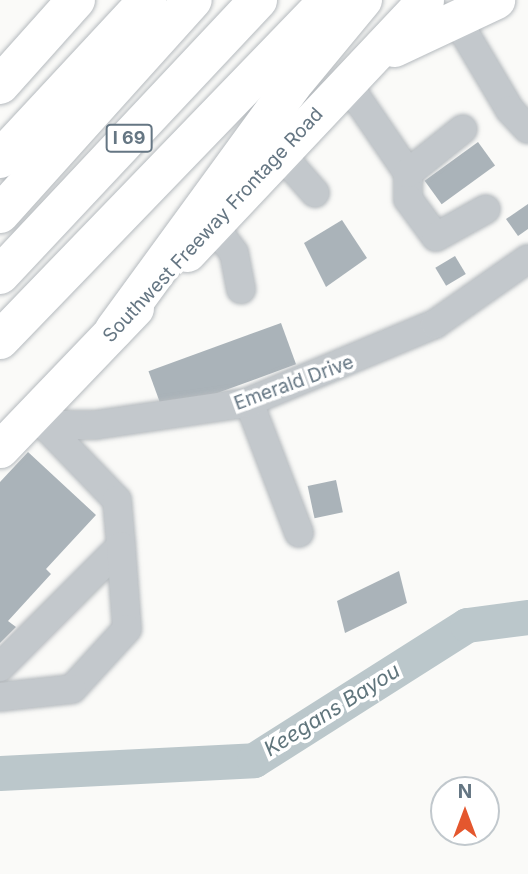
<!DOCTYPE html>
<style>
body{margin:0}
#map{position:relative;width:528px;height:874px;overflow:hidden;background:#fafaf8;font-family:Inter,sans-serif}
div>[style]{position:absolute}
.river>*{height:35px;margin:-17.5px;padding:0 17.5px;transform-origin:17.5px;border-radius:17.5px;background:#bbc7cb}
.building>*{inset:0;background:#aab3b9;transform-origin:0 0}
.roads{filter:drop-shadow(0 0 2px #b5babe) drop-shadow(0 0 2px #b5babe)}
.minor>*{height:28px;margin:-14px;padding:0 14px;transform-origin:14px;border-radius:14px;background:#c3c8cc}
.major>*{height:37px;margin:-18.5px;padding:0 18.5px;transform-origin:18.5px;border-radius:18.5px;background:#fff}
.highway>*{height:38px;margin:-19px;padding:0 19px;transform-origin:19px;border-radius:19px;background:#fff}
span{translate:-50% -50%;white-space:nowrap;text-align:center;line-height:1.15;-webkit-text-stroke:7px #fff;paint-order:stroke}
.shield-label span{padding:2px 5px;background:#fff;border:2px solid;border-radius:5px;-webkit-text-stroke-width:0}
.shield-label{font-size:18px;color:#657683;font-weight:700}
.street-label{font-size:19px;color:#657683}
.water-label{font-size:21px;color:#60757c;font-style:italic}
.north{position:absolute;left:430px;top:776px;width:70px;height:70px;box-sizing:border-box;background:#fff;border:2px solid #c1c8cd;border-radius:50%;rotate:0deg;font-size:19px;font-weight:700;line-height:28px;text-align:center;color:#657683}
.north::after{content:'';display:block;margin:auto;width:24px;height:32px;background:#e4572e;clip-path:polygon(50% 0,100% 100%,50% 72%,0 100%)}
</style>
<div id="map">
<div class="river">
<div style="left:0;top:773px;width:254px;rotate:-2.9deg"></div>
<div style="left:254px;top:760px;width:252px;rotate:-32.4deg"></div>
<div style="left:467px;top:625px;width:62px;rotate:-7.5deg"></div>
</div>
<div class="building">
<div style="left:478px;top:142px;width:29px;height:66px;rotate:54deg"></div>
<div style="clip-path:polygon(528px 204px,528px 229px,518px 236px,506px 219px)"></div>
<div style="clip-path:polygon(342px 220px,367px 258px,326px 287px,304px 243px)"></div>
<div style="left:455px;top:256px;width:21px;height:23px;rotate:59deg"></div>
<div style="left:281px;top:323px;width:44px;height:141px;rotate:70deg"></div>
<div style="clip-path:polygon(28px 452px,96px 515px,46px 569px,51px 574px,8px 621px,16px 627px,0 643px,0 482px)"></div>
<div style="left:336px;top:480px;width:33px;height:29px;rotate:78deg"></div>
<div style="clip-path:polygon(399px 571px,407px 603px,345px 633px,337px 601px)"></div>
</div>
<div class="roads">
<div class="minor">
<div style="left:455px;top:17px;width:108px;rotate:59.4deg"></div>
<div style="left:510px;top:110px;width:26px;rotate:47deg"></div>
<div style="left:348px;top:85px;width:107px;rotate:55.7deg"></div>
<div style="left:408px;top:173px;width:26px;rotate:90deg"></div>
<div style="left:408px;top:199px;width:47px;rotate:53.6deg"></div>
<div style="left:436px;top:237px;width:57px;rotate:-29.2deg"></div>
<div style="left:280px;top:153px;width:53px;rotate:48.8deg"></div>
<div style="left:408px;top:173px;width:70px;rotate:-38.7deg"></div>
<div style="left:213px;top:225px;width:35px;rotate:53deg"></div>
<div style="left:234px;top:253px;width:37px;rotate:79deg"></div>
<div style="left:249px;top:402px;width:140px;rotate:69.1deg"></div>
<div style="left:35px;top:415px;width:25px;rotate:23deg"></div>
<div style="left:58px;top:425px;width:37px"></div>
<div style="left:95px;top:425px;width:153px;rotate:-8.3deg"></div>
<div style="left:246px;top:403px;width:205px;rotate:-22.7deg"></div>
<div style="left:435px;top:324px;width:113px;rotate:-35deg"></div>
<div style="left:37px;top:417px;width:115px;rotate:46.1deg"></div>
<div style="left:117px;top:500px;width:46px;rotate:85deg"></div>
<div style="left:0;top:667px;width:171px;rotate:-45deg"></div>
<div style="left:121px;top:546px;width:83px;rotate:85.9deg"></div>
<div style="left:127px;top:629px;width:81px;rotate:132.5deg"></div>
<div style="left:72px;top:689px;width:72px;rotate:173.7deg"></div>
</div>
<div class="major">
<div style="left:394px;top:48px;width:113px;rotate:-25.2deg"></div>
<div style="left:187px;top:253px;width:347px;rotate:-46.7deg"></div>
<div style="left:0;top:449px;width:195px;rotate:-46.2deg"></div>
</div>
<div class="highway">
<div style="left:0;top:85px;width:114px;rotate:-48.2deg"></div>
<div style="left:0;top:159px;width:217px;rotate:-47.1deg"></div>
<div style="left:0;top:214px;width:288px;rotate:-48deg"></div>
<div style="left:0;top:275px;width:377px;rotate:-46.8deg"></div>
<div style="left:114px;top:330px;width:301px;rotate:-53.9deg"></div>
<div style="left:291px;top:87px;width:113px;rotate:-50.4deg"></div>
<div style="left:0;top:340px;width:472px;rotate:-46deg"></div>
</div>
</div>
<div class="shield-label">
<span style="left:129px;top:138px">I 69</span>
</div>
<div class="street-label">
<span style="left:213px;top:225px;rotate:-47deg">Southwest Freeway Frontage Road</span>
<span style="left:294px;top:383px;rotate:-20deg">Emerald Drive</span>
</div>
<div class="water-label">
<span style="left:332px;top:710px;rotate:-32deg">Keegans Bayou</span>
</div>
<div class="north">N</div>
</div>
